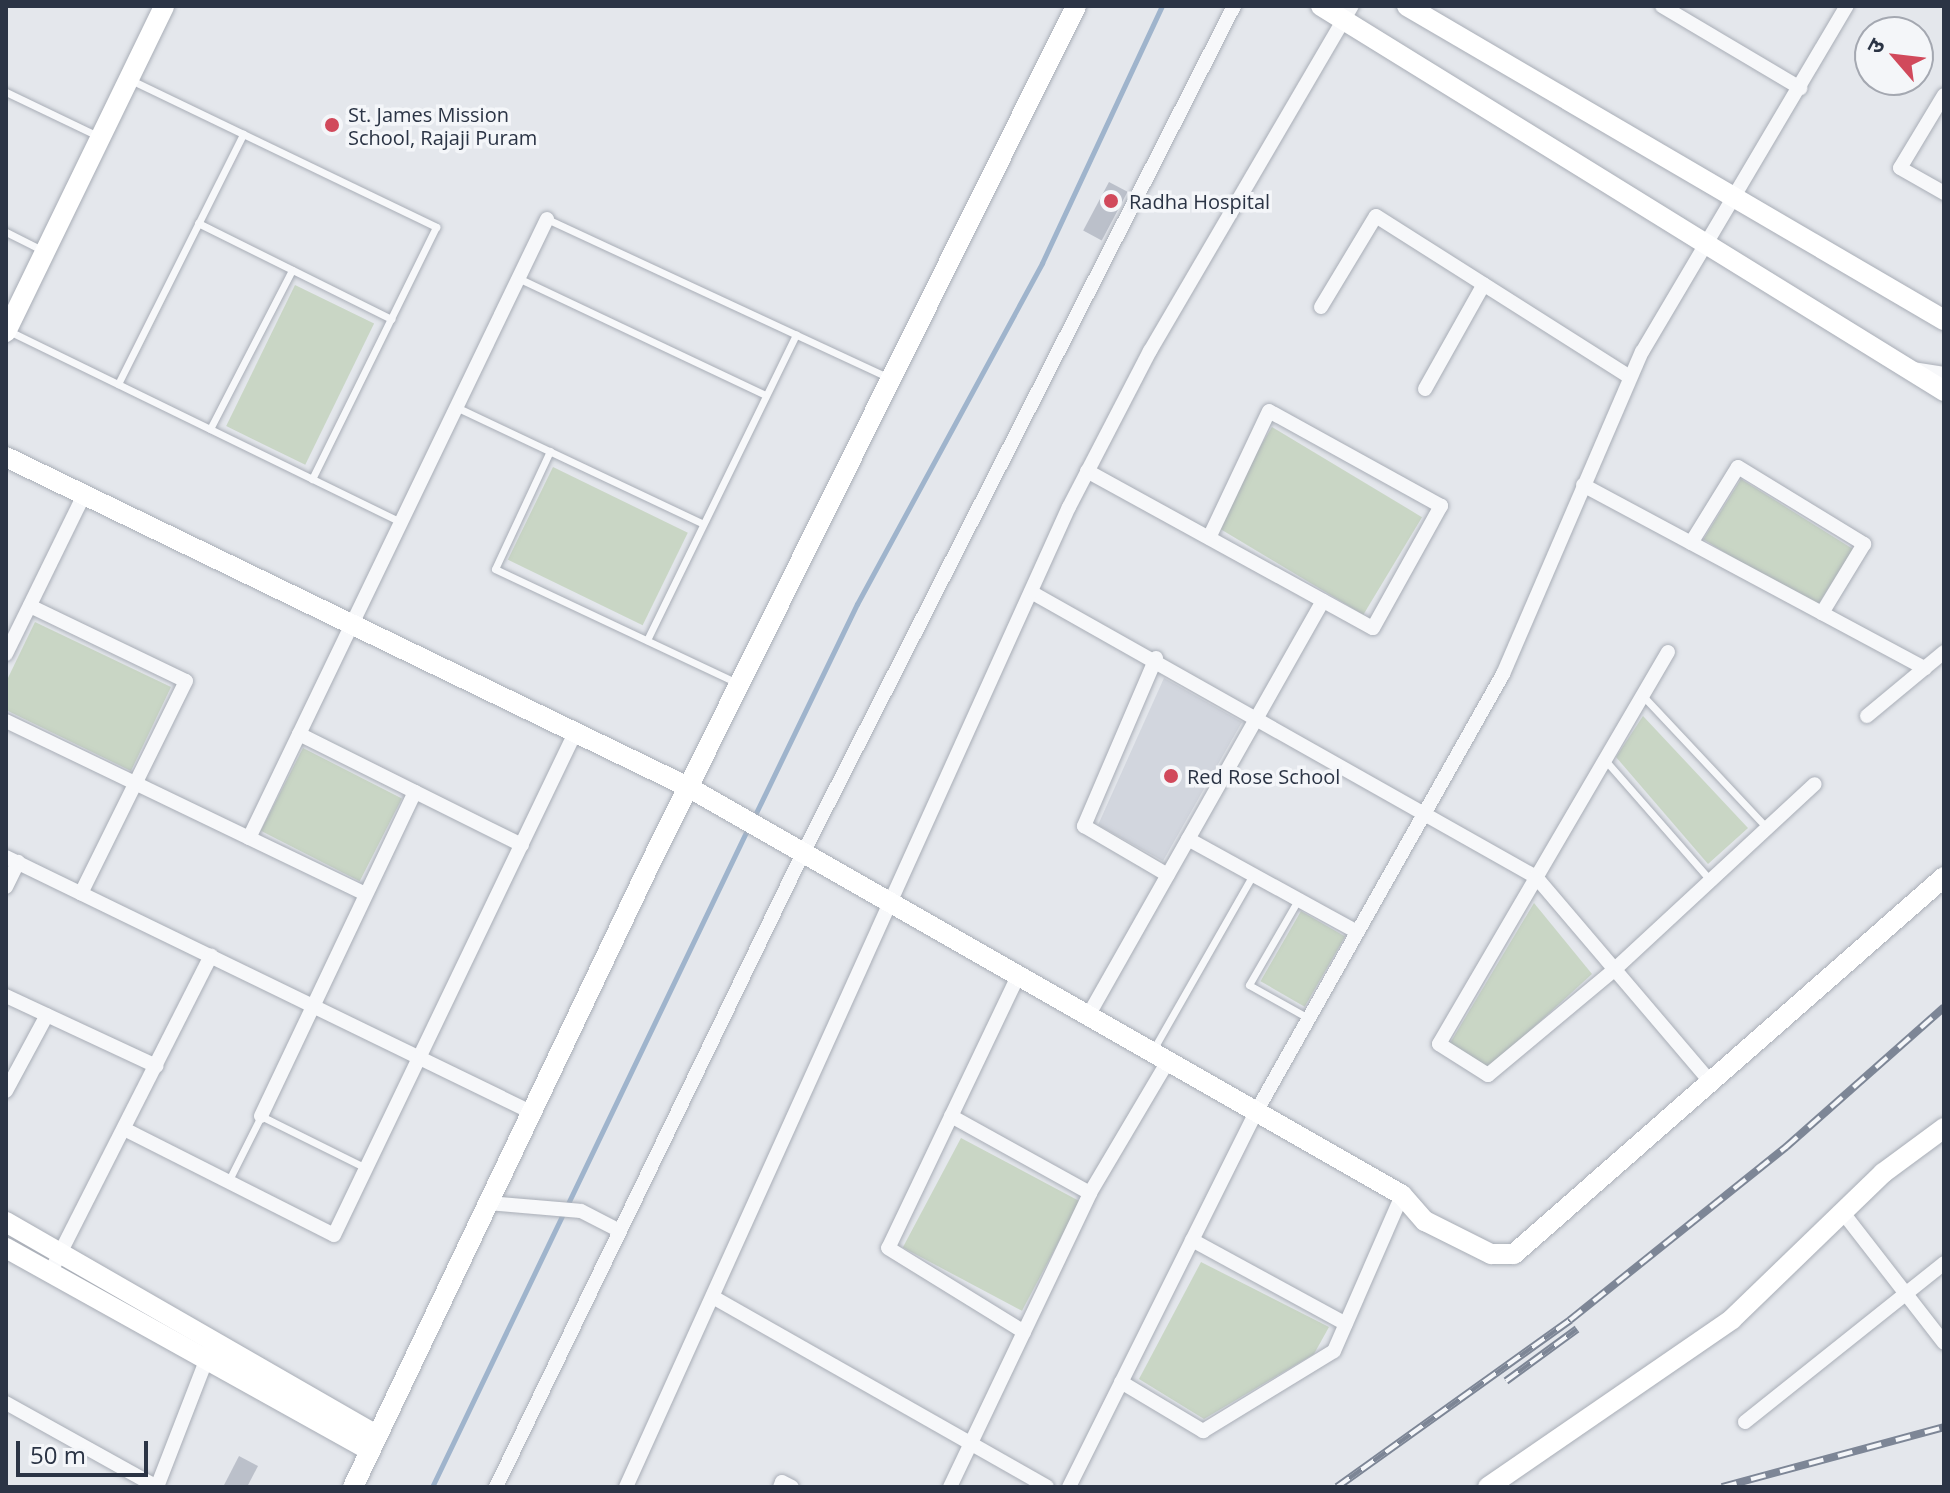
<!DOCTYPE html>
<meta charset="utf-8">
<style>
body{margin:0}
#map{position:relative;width:1950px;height:1493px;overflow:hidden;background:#e4e7ec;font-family:"Open Sans","Noto Sans Devanagari",sans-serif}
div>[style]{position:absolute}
.built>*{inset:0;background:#d2d6de}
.green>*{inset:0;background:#c9d6c5;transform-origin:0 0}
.stream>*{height:5px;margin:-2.5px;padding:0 2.5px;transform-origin:2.5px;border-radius:2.5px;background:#9fb4cc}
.building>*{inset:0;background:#bbc0ca;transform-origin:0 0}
.roads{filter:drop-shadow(0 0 2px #a9aeb7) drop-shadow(0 0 2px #a9aeb7)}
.lane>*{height:7px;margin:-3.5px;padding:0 3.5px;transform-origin:3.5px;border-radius:3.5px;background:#f7f8fa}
.street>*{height:14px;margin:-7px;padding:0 7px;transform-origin:7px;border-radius:7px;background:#f7f8fa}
.secondary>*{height:20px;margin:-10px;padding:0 10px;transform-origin:10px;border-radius:10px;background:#fff}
.rail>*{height:8px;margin-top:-4px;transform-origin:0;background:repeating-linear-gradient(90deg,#f4f6f9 0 15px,#7d8696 0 30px);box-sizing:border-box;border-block:2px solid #7d8696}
.dots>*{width:22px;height:22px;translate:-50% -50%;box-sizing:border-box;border:4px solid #f4f6f9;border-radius:50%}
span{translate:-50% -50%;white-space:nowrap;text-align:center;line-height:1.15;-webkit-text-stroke:7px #f4f6f9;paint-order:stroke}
.poi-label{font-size:20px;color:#2b3445}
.left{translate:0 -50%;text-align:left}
.frame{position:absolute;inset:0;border:8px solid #2b3445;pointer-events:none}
.north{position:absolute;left:1854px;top:16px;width:80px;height:80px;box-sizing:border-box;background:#f4f6f9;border:2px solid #a4a8b1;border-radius:50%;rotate:298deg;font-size:22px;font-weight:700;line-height:32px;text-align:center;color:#2b3445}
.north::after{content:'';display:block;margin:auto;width:28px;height:36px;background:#d1495b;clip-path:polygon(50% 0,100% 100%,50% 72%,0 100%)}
.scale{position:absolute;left:16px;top:1441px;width:132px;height:36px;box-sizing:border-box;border:4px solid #2b3445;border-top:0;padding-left:10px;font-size:24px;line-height:28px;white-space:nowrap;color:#2b3445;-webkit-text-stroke:6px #f4f6f9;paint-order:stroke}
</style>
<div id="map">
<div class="built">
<div style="clip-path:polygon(1164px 678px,1242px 722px,1163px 861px,1098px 825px)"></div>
</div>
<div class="green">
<div style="left:295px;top:285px;width:88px;height:157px;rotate:26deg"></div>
<div style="left:1272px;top:427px;width:175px;height:114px;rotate:31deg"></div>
<div style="left:553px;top:467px;width:150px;height:103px;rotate:26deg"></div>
<div style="left:1741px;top:479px;width:132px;height:71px;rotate:32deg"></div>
<div style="clip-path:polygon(35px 622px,171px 687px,131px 771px,6px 710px,6px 682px)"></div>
<div style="clip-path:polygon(1643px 716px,1748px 828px,1708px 864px,1616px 757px)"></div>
<div style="left:303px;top:748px;width:111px;height:93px;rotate:27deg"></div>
<div style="clip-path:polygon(1534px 903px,1592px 974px,1488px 1069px,1450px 1043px)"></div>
<div style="left:1301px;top:911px;width:51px;height:81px;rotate:30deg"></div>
<div style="left:961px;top:1138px;width:135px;height:124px;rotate:28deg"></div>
<div style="clip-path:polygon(1201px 1262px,1329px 1327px,1314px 1354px,1204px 1419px,1139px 1379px)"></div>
</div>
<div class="stream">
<div style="left:753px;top:819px;width:239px;rotate:-64.2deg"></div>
<div style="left:857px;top:604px;width:388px;rotate:-61.5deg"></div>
<div style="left:1042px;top:263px;width:284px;rotate:-65deg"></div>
<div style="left:432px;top:1487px;width:731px;rotate:-64.38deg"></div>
</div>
<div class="building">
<div style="left:1109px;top:182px;width:21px;height:55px;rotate:28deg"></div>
<div style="clip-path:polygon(239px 1456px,258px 1466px,247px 1487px,223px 1487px)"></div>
</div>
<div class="roads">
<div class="lane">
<div style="left:131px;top:80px;width:339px;rotate:25.7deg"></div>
<div style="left:436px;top:227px;width:281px;rotate:116.2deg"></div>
<div style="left:6px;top:92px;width:102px;rotate:25.6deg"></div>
<div style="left:547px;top:219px;width:376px;rotate:24.9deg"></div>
<div style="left:198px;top:223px;width:216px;rotate:26.4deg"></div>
<div style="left:6px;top:232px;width:42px;rotate:26.6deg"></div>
<div style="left:518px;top:278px;width:274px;rotate:25.3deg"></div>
<div style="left:9px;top:331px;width:436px;rotate:26deg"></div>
<div style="left:118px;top:384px;width:280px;rotate:-63.4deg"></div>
<div style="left:456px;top:407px;width:273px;rotate:25.3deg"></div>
<div style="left:210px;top:429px;width:179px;rotate:-62.7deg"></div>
<div style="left:550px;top:451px;width:130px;rotate:115deg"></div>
<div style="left:495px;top:569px;width:268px;rotate:25.2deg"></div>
<div style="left:647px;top:640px;width:340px;rotate:-64deg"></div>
<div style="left:1643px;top:696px;width:181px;rotate:46.8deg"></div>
<div style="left:1605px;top:760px;width:161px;rotate:48.8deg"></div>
<div style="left:1298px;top:900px;width:98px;rotate:120deg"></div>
<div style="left:1249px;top:985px;width:68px;rotate:29.2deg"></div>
<div style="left:1153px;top:1050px;width:202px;rotate:-60.3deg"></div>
<div style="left:228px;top:1182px;width:74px;rotate:-63.4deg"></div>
<div style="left:261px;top:1116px;width:119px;rotate:26.4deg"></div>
</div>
<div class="street">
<div style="left:1662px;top:6px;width:161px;rotate:30.7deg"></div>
<div style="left:1944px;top:95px;width:85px;rotate:121.1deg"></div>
<div style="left:1900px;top:168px;width:51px;rotate:29.6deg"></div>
<div style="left:1321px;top:307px;width:106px;rotate:-58.9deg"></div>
<div style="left:1376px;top:216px;width:301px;rotate:32.4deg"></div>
<div style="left:1913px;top:369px;width:31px;rotate:9deg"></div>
<div style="left:1425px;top:389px;width:120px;rotate:-60.7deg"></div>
<div style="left:1087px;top:471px;width:326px;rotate:28.8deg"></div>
<div style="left:1373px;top:628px;width:140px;rotate:-60.9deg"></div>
<div style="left:1441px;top:506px;width:196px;rotate:-151.1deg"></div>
<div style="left:1269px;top:411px;width:140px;rotate:115.3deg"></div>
<div style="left:1583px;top:485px;width:388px;rotate:28.2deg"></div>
<div style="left:1691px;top:543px;width:89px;rotate:-58.3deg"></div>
<div style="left:1738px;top:467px;width:148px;rotate:31.4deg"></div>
<div style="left:1864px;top:544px;width:81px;rotate:121.3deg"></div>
<div style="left:1031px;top:592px;width:580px;rotate:29.44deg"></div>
<div style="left:1536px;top:877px;width:267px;rotate:49.6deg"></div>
<div style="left:30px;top:606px;width:173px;rotate:25.7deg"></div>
<div style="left:186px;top:681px;width:237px;rotate:116.3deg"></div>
<div style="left:1668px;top:652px;width:454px;rotate:120.3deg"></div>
<div style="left:1439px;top:1044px;width:58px;rotate:32.3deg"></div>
<div style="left:1488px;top:1075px;width:165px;rotate:-39.8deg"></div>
<div style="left:1615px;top:969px;width:272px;rotate:-42.8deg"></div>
<div style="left:6px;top:654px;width:177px;rotate:-63.9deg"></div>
<div style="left:1156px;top:658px;width:183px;rotate:113.2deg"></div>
<div style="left:1084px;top:826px;width:97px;rotate:30.3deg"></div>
<div style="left:1867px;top:716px;width:100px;rotate:-39.7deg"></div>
<div style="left:6px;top:721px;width:399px;rotate:25.7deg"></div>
<div style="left:299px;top:734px;width:249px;rotate:26.5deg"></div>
<div style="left:249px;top:838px;width:687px;rotate:-64.29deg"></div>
<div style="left:1188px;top:839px;width:193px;rotate:28.8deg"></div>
<div style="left:6px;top:857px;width:584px;rotate:25.91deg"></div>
<div style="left:6px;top:887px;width:28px;rotate:-64deg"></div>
<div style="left:1018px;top:976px;width:301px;rotate:115.5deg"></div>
<div style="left:888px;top:1248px;width:160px;rotate:31.7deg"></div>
<div style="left:6px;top:996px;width:166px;rotate:25deg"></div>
<div style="left:1088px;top:1016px;width:477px;rotate:-60.5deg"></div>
<div style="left:6px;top:1091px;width:86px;rotate:-61.7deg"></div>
<div style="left:261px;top:1116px;width:359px;rotate:-64.6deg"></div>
<div style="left:951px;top:1116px;width:159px;rotate:29deg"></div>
<div style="left:124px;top:1129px;width:235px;rotate:26.8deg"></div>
<div style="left:334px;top:1235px;width:557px;rotate:-64.36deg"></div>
<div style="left:488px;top:1203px;width:93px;rotate:4.9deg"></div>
<div style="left:581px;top:1211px;width:42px;rotate:27.2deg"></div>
<div style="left:1844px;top:1214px;width:163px;rotate:52.2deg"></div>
<div style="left:1192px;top:1240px;width:175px;rotate:28.6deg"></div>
<div style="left:50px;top:1273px;width:356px;rotate:-63.1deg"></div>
<div style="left:713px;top:1297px;width:384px;rotate:29.6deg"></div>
<div style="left:1121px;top:1382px;width:96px;rotate:30.9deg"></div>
<div style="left:1203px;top:1431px;width:153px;rotate:-31.4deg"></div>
<div style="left:1334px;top:1351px;width:170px;rotate:-66.4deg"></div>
<div style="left:6px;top:1403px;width:173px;rotate:29.1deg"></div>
<div style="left:1745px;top:1422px;width:255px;rotate:-38.6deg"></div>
<div style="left:157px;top:1487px;width:144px;rotate:-68.8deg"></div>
<div style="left:496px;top:1487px;width:704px;rotate:-64.16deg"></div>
<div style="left:803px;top:853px;width:950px;rotate:-63.03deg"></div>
<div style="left:626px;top:1487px;width:1075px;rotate:-65.68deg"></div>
<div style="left:1069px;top:507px;width:176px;rotate:-62.6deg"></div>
<div style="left:1150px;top:351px;width:400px;rotate:-59.7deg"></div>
<div style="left:780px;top:1487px;width:5px;rotate:-68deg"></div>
<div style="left:782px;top:1482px;width:11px;rotate:27deg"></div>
<div style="left:950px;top:1487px;width:326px;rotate:-64.5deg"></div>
<div style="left:1090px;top:1193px;width:153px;rotate:-59.4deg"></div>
<div style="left:1069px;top:1487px;width:419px;rotate:-63.5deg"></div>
<div style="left:1256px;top:1112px;width:503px;rotate:-60.58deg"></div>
<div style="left:1503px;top:674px;width:351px;rotate:-66.7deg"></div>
<div style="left:1642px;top:352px;width:402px;rotate:-59.4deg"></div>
</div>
<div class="secondary">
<div style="left:1321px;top:6px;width:732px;rotate:31.72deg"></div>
<div style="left:1407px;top:6px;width:622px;rotate:30.32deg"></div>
<div style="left:6px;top:332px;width:362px;rotate:-64.1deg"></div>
<div style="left:6px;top:457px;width:758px;rotate:25.82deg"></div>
<div style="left:688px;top:787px;width:822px;rotate:29.74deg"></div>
<div style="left:1402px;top:1195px;width:35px;rotate:49deg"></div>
<div style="left:1425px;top:1221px;width:74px;rotate:26.6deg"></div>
<div style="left:1491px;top:1254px;width:23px"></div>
<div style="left:1514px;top:1254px;width:572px;rotate:-41.24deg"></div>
<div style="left:6px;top:1222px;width:428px;rotate:29.9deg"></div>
<div style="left:6px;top:1248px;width:417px;rotate:29.1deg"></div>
<div style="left:353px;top:1487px;width:683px;rotate:-64.52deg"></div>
<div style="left:647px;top:870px;width:965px;rotate:-63.59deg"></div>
<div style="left:1488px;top:1487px;width:296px;rotate:-34.5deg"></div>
<div style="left:1732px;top:1319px;width:210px;rotate:-44deg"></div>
<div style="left:1883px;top:1173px;width:76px;rotate:-36.4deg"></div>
</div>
</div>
<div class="rail">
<div style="left:1506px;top:1381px;width:88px;rotate:-36.2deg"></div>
<div style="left:1337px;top:1487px;width:287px;rotate:-35.6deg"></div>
<div style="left:1570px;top:1320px;width:277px;rotate:-38.7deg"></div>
<div style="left:1786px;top:1147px;width:211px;rotate:-41.5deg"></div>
<div style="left:1722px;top:1487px;width:230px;rotate:-15.1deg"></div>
</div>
<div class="dots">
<div style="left:332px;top:125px;background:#d1495b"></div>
<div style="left:1111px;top:201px;background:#d1495b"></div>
<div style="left:1171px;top:776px;background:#d1495b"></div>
</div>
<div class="poi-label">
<span class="left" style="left:348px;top:126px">St. James Mission<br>School, Rajaji Puram</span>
<span class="left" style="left:1129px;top:201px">Radha Hospital</span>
<span class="left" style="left:1187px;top:776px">Red Rose School</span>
</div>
<div class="frame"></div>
<div class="north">उ</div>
<div class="scale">50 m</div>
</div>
